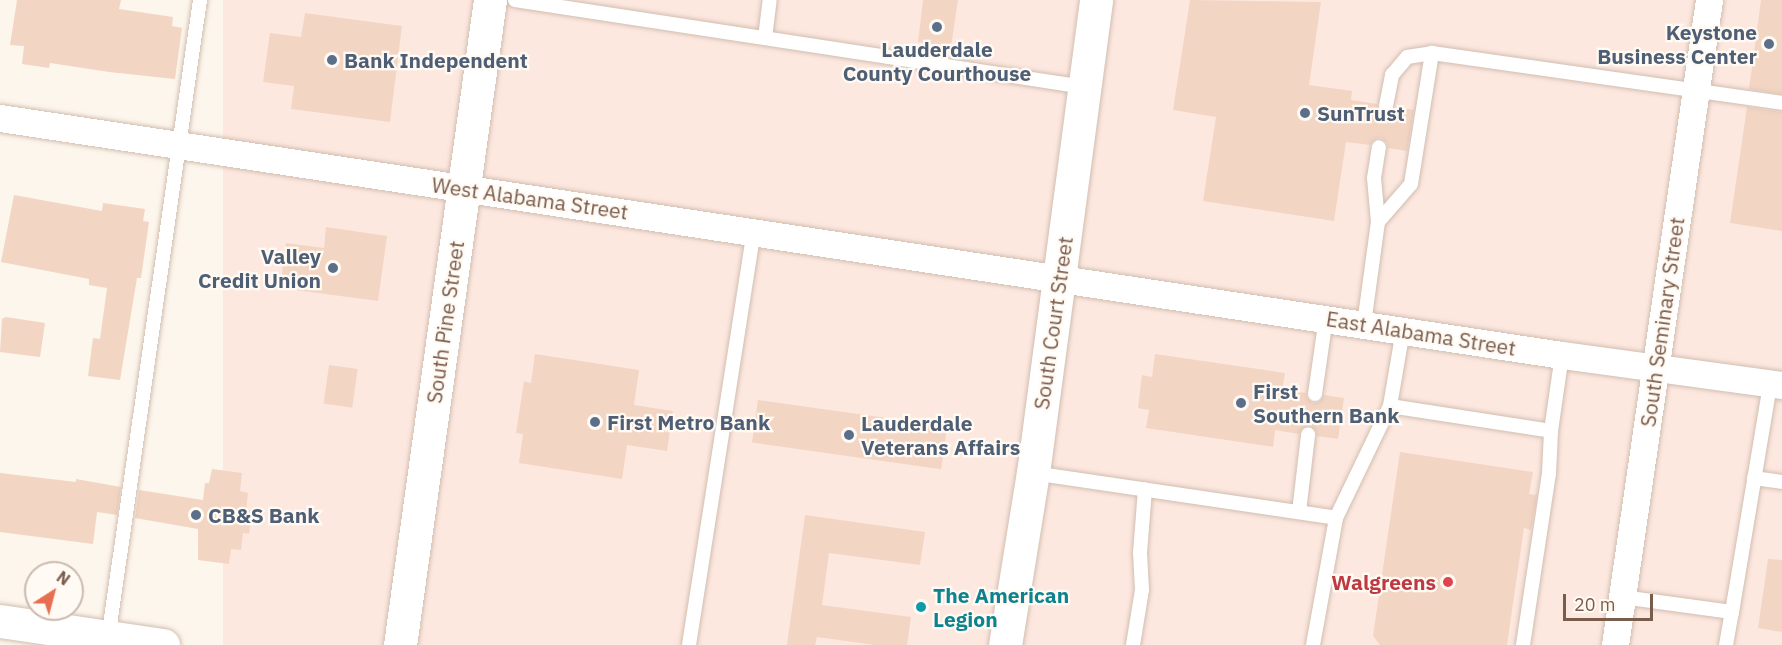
<!DOCTYPE html>
<style>
body{margin:0}
#map{position:relative;width:1782px;height:645px;overflow:hidden;background:#fdf6ec;font-family:"IBM Plex Sans",sans-serif}
div>[style]{position:absolute}
.commercial>*{inset:0;background:#fde8e0;transform-origin:0 0}
.building>*{inset:0;background:#f3d5c3;transform-origin:0 0}
.roads{filter:drop-shadow(0 0 2px #d1beb0) drop-shadow(0 0 2px #d1beb0)}
.lane>*{height:14px;margin:-7px;padding:0 7px;transform-origin:7px;border-radius:7px;background:#fff}
.street>*{height:27px;margin:-13.5px;padding:0 13.5px;transform-origin:13.5px;border-radius:13.5px;background:#fff}
.secondary>*{height:33px;margin:-16.5px;padding:0 16.5px;transform-origin:16.5px;border-radius:16.5px;background:#fff}
.dots>*{width:16px;height:16px;translate:-50% -50%;box-sizing:border-box;border:3px solid #fffaf3;border-radius:50%}
span{translate:-50% -50%;white-space:nowrap;text-align:center;line-height:1.15;-webkit-text-stroke:4.5px #fffaf3;paint-order:stroke}
.service-label{font-size:21px;color:#4e5e75;font-weight:700}
.right{translate:-100% -50%;text-align:right}
.left{translate:0 -50%;text-align:left}
.street-label{font-size:21px;color:#7a5c4d}
.health-label{font-size:21px;color:#be3a42;font-weight:700}
.culture-label{font-size:21px;color:#0d838f;font-weight:700}
.north{position:absolute;left:24px;top:561px;width:60px;height:60px;box-sizing:border-box;background:#fffaf3;border:2px solid #cabbb1;border-radius:50%;rotate:36deg;font-size:16px;font-weight:700;line-height:24px;text-align:center;color:#7a5c4d}
.north::after{content:'';display:block;margin:auto;width:21px;height:27px;background:#e76f51;clip-path:polygon(50% 0,100% 100%,50% 72%,0 100%)}
.scale{position:absolute;left:1563px;top:594px;width:90px;height:27px;box-sizing:border-box;border:3px solid #7a5c4d;border-top:0;padding-left:8px;font-size:18px;line-height:21px;white-space:nowrap;color:#7a5c4d;-webkit-text-stroke:4px #fffaf3;paint-order:stroke}
</style>
<div id="map">
<div class="commercial">
<div style="left:223px;top:0;width:1559px;height:652px"></div>
</div>
<div class="building">
<div style="clip-path:polygon(17px 0,121px 0,119px 9px,173px 17px,172px 26px,182px 28px,175px 79px,109px 72px,50px 63px,49px 68px,22px 64px,24px 46px,10px 45px)"></div>
<div style="clip-path:polygon(923px 0,958px 0,951px 47px,918px 42px)"></div>
<div style="clip-path:polygon(1190px 0,1321px 2px,1309px 85px,1352px 91px,1351px 100px,1377px 104px,1378px 109px,1384px 115px,1389px 114px,1395px 107px,1414px 110px,1407px 151px,1388px 148px,1387px 143px,1381px 138px,1375px 139px,1370px 145px,1346px 142px,1334px 221px,1203px 201px,1216px 117px,1173px 110px)"></div>
<div style="clip-path:polygon(1761px 0,1782px 0,1782px 94px,1749px 89px)"></div>
<div style="clip-path:polygon(305px 13px,402px 26px,390px 122px,291px 109px,294px 86px,263px 82px,270px 33px,301px 37px)"></div>
<div style="clip-path:polygon(1747px 107px,1782px 112px,1782px 231px,1730px 223px)"></div>
<div style="clip-path:polygon(14px 195px,102px 211px,103px 203px,145px 209px,143px 221px,149px 222px,141px 278px,137px 278px,120px 380px,88px 376px,93px 338px,100px 339px,107px 288px,89px 285px,89px 279px,1px 262px)"></div>
<div style="clip-path:polygon(326px 227px,387px 236px,378px 301px,280px 288px,286px 243px,324px 248px)"></div>
<div style="clip-path:polygon(6px 317px,45px 323px,40px 357px,0 352px,2px 319px)"></div>
<div style="clip-path:polygon(535px 354px,639px 370px,634px 405px,673px 411px,667px 451px,627px 445px,622px 479px,519px 463px,523px 434px,516px 433px,524px 381px,531px 383px)"></div>
<div style="clip-path:polygon(1155px 354px,1285px 373px,1282px 390px,1306px 393px,1307px 398px,1313px 403px,1319px 402px,1324px 395px,1344px 398px,1338px 439px,1317px 436px,1316px 431px,1310px 426px,1304px 427px,1299px 434px,1275px 430px,1273px 447px,1146px 428px,1149px 410px,1138px 408px,1142px 375px,1152px 377px)"></div>
<div style="left:329px;top:365px;width:29px;height:39px;rotate:8deg"></div>
<div style="left:758px;top:400px;width:191px;height:43px;rotate:8deg"></div>
<div style="clip-path:polygon(1400px 452px,1533px 472px,1529px 494px,1537px 495px,1531px 530px,1524px 528px,1507px 645px,1380px 645px,1373px 636px)"></div>
<div style="clip-path:polygon(212px 469px,242px 473px,240px 491px,248px 493px,246px 510px,252px 511px,249px 534px,243px 533px,241px 550px,231px 549px,229px 564px,198px 560px,198px 529px,135px 518px,139px 490px,203px 500px,205px 483px,209px 483px)"></div>
<div style="clip-path:polygon(0 473px,76px 482px,76px 479px,121px 487px,117px 515px,97px 512px,93px 544px,0 532px)"></div>
<div style="clip-path:polygon(805px 515px,925px 532px,920px 565px,829px 553px,822px 605px,911px 617px,907px 645px,875px 645px,817px 637px,815px 645px,787px 645px)"></div>
<div style="clip-path:polygon(1768px 559px,1782px 560px,1782px 632px,1758px 628px)"></div>
</div>
<div class="roads">
<div class="lane">
<div style="left:515px;top:0;width:576px;rotate:8.69deg"></div>
<div style="left:765px;top:38px;width:38px;rotate:-83deg"></div>
<div style="left:1386px;top:106px;width:32px;rotate:-79deg"></div>
<div style="left:1392px;top:75px;width:23px;rotate:-50deg"></div>
<div style="left:1407px;top:57px;width:25px;rotate:-9deg"></div>
<div style="left:1378px;top:222px;width:44px;rotate:-95.2deg"></div>
<div style="left:1374px;top:178px;width:31px;rotate:-81deg"></div>
<div style="left:1364px;top:324px;width:103px;rotate:-82.2deg"></div>
<div style="left:1378px;top:222px;width:50px;rotate:-49deg"></div>
<div style="left:1411px;top:184px;width:133px;rotate:-80.9deg"></div>
<div style="left:1432px;top:53px;width:354px;rotate:8.1deg"></div>
<div style="left:1315px;top:394px;width:77px;rotate:-81.8deg"></div>
<div style="left:1390px;top:406px;width:163px;rotate:8.8deg"></div>
<div style="left:1551px;top:431px;width:77px;rotate:-81.8deg"></div>
<div style="left:1033px;top:473px;width:306px;rotate:8.4deg"></div>
<div style="left:1336px;top:518px;width:124px;rotate:-64.3deg"></div>
<div style="left:1390px;top:406px;width:77px;rotate:-80.3deg"></div>
<div style="left:1754px;top:478px;width:28px;rotate:8deg"></div>
<div style="left:1299px;top:512px;width:78px;rotate:-83.3deg"></div>
<div style="left:1622px;top:597px;width:111px;rotate:7.8deg"></div>
<div style="left:1732px;top:612px;width:231px;rotate:-80.5deg"></div>
<div style="left:108px;top:639px;width:646px;rotate:-81.81deg"></div>
<div style="left:689px;top:645px;width:420px;rotate:-81.1deg"></div>
<div style="left:1133px;top:645px;width:56px;rotate:-80.7deg"></div>
<div style="left:1142px;top:590px;width:37px;rotate:-93deg"></div>
<div style="left:1140px;top:553px;width:64px;rotate:-85.5deg"></div>
<div style="left:1313px;top:645px;width:129px;rotate:-79.7deg"></div>
<div style="left:1523px;top:645px;width:173px;rotate:-81.4deg"></div>
<div style="left:1549px;top:474px;width:43px;rotate:-87.3deg"></div>
<div style="left:1726px;top:645px;width:34px;rotate:-80deg"></div>
</div>
<div class="street">
<div style="left:0;top:118px;width:1580px;rotate:8.63deg"></div>
<div style="left:1562px;top:355px;width:222px;rotate:7.8deg"></div>
<div style="left:1615px;top:645px;width:652px;rotate:-81.71deg"></div>
</div>
<div class="secondary">
<div style="left:0;top:621px;width:165px;rotate:8.4deg"></div>
<div style="left:400px;top:645px;width:651px;rotate:-82.06deg"></div>
<div style="left:1005px;top:645px;width:174px;rotate:-80.8deg"></div>
<div style="left:1033px;top:473px;width:477px;rotate:-82.4deg"></div>
</div>
</div>
<div class="dots">
<div style="left:937px;top:27px;background:#5c6f8a"></div>
<div style="left:1769px;top:44px;background:#5c6f8a"></div>
<div style="left:332px;top:60px;background:#5c6f8a"></div>
<div style="left:1305px;top:113px;background:#5c6f8a"></div>
<div style="left:333px;top:268px;background:#5c6f8a"></div>
<div style="left:1241px;top:403px;background:#5c6f8a"></div>
<div style="left:595px;top:422px;background:#5c6f8a"></div>
<div style="left:849px;top:435px;background:#5c6f8a"></div>
<div style="left:196px;top:515px;background:#5c6f8a"></div>
<div style="left:1448px;top:582px;background:#e0444e"></div>
<div style="left:921px;top:607px;background:#0f9aa8"></div>
</div>
<div class="service-label">
<span class="right" style="left:1757px;top:44px">Keystone<br>Business Center</span>
<span style="left:937px;top:61px">Lauderdale<br>County Courthouse</span>
<span class="left" style="left:344px;top:60px">Bank Independent</span>
<span class="left" style="left:1317px;top:113px">SunTrust</span>
<span class="right" style="left:321px;top:268px">Valley<br>Credit Union</span>
<span class="left" style="left:1253px;top:403px">First<br>Southern Bank</span>
<span class="left" style="left:607px;top:422px">First Metro Bank</span>
<span class="left" style="left:861px;top:435px">Lauderdale<br>Veterans Affairs</span>
<span class="left" style="left:208px;top:515px">CB&amp;S Bank</span>
</div>
<div class="street-label">
<span style="left:530px;top:198px;rotate:8deg">West Alabama Street</span>
<span style="left:445px;top:322px;rotate:-82deg">South Pine Street</span>
<span style="left:1662px;top:322px;rotate:-82deg">South Seminary Street</span>
<span style="left:1053px;top:323px;rotate:-82deg">South Court Street</span>
<span style="left:1421px;top:333px;rotate:9deg">East Alabama Street</span>
</div>
<div class="health-label">
<span class="right" style="left:1436px;top:582px">Walgreens</span>
</div>
<div class="culture-label">
<span class="left" style="left:933px;top:607px">The American<br>Legion</span>
</div>
<div class="north">N</div>
<div class="scale">20 m</div>
</div>
